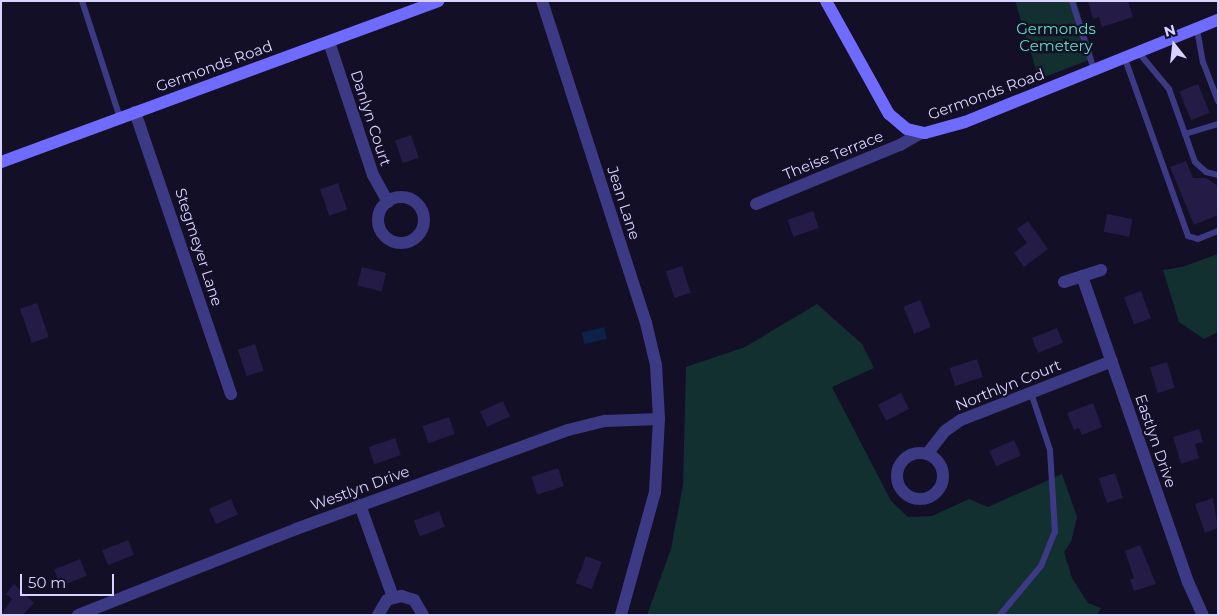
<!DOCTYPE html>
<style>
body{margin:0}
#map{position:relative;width:1219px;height:616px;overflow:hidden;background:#130f26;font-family:Montserrat,sans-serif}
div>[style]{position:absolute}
.green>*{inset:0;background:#12302f}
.water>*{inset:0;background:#0c2248;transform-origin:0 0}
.building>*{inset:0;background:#241b47;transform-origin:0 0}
.lane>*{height:6px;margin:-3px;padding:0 3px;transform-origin:3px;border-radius:3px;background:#3d3a85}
.street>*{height:12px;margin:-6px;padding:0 6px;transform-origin:6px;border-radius:6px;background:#3d3a85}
.street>.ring{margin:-6px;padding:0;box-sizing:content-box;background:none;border:12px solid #3d3a85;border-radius:50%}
.secondary>*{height:12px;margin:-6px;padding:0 6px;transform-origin:6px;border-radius:6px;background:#6f6bff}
span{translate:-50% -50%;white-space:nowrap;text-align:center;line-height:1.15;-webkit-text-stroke:4.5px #130f26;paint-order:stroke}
.park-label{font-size:15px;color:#5fe0c0}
.street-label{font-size:15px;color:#d9d4ff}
.frame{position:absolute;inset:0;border:2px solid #d9d4ff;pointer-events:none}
.north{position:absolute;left:1149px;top:20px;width:50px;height:50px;-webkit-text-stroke:4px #130f26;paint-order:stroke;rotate:344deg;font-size:14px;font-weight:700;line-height:20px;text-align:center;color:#d9d4ff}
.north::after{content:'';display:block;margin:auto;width:18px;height:22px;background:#d9d4ff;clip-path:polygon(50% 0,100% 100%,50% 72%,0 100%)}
.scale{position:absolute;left:20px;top:574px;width:94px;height:22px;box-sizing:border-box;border:2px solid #d9d4ff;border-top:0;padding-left:6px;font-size:15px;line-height:18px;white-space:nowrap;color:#d9d4ff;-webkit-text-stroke:4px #130f26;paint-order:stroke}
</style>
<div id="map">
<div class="green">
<div style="clip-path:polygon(1015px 1px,1076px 1px,1094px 58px,1039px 79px)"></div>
<div style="clip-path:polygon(1218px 254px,1218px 332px,1204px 339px,1179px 322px,1163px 270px,1182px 267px)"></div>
<div style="clip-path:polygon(817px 304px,862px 344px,874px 368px,832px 387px,891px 501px,908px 517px,932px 516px,969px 499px,988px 507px,1062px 474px,1077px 517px,1071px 542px,1064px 552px,1072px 578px,1088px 603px,1101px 608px,1097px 615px,647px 615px,671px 549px,683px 485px,686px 367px,745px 347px)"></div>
</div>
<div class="water">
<div style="left:604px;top:327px;width:12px;height:23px;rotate:76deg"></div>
</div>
<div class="building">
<div style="clip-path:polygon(1088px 1px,1128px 1px,1133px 17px,1102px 27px,1099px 17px,1093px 19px)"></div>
<div style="left:1198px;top:84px;width:31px;height:20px;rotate:68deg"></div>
<div style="left:411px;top:135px;width:24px;height:17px;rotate:71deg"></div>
<div style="clip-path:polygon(1186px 161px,1193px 178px,1206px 178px,1218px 186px,1218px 215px,1194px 225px,1170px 167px)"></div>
<div style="left:338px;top:183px;width:28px;height:19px;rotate:71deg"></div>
<div style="left:813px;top:211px;width:18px;height:27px;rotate:71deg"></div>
<div style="left:1107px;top:214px;width:26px;height:18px;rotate:11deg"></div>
<div style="clip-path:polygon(1028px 221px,1048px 249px,1024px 267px,1014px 253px,1027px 243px,1017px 229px)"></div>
<div style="left:682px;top:266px;width:28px;height:17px;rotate:72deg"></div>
<div style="left:362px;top:267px;width:25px;height:19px;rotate:14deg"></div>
<div style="left:1141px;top:291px;width:29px;height:18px;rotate:70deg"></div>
<div style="left:920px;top:300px;width:29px;height:18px;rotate:68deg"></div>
<div style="left:37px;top:303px;width:36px;height:18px;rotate:71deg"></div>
<div style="left:1057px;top:328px;width:16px;height:27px;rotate:68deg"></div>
<div style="left:255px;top:344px;width:28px;height:18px;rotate:72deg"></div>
<div style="left:977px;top:359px;width:19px;height:29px;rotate:72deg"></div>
<div style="left:1167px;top:362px;width:27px;height:18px;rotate:73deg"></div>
<div style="left:901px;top:393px;width:18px;height:26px;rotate:63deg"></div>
<div style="left:503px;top:401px;width:17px;height:25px;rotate:66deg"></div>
<div style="clip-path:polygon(1093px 403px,1102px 427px,1082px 435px,1079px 428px,1074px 430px,1067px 413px)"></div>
<div style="left:449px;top:417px;width:18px;height:28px;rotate:71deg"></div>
<div style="clip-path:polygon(1199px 429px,1203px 442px,1195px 444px,1199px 458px,1181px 464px,1173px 437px)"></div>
<div style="left:395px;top:438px;width:18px;height:28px;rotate:71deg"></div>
<div style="left:1014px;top:440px;width:17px;height:27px;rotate:66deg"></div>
<div style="left:558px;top:468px;width:19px;height:28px;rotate:72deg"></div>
<div style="left:1115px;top:473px;width:26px;height:17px;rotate:72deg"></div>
<div style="clip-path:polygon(1213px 498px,1218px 528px,1205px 533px,1195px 504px)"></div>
<div style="left:231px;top:499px;width:17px;height:24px;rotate:66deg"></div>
<div style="left:439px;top:511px;width:17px;height:27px;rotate:69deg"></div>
<div style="left:128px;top:540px;width:16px;height:28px;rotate:68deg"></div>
<div style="clip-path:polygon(1140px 545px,1156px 584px,1134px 591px,1130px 580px,1134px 578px,1125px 551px)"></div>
<div style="left:586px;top:556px;width:17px;height:29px;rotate:21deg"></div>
<div style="left:80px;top:559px;width:18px;height:28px;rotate:68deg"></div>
<div style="clip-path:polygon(14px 584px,34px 603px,23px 615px,1px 615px,12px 599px,6px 594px)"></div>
</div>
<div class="lane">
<div style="left:82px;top:1px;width:123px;rotate:72deg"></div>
<div style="left:1072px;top:1px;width:72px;rotate:72.3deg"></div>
<div style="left:1197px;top:29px;width:34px;rotate:80deg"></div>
<div style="left:1203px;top:62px;width:42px;rotate:69deg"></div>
<div style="left:1139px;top:53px;width:47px;rotate:50.2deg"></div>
<div style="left:1169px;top:89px;width:77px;rotate:70.4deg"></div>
<div style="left:1195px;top:162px;width:15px;rotate:42deg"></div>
<div style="left:1206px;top:172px;width:12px;rotate:14deg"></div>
<div style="left:1125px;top:59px;width:188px;rotate:70.4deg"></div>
<div style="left:1188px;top:236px;width:10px;rotate:17deg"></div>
<div style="left:1198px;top:239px;width:22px;rotate:-22deg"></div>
<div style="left:1185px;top:134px;width:34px;rotate:-17deg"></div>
<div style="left:1000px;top:615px;width:64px;rotate:-50.1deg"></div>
<div style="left:1041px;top:566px;width:37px;rotate:-68deg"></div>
<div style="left:1055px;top:532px;width:82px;rotate:-93.5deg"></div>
<div style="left:1050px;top:450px;width:60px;rotate:-108.4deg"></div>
</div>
<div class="street">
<div style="left:542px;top:1px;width:338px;rotate:72.1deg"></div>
<div style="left:646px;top:323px;width:43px;rotate:76.6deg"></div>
<div style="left:656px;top:365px;width:54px;rotate:86.8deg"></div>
<div style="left:659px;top:419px;width:73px;rotate:93.1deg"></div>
<div style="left:655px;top:492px;width:128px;rotate:105.5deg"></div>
<div style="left:329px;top:42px;width:140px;rotate:71.7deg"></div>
<div style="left:373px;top:175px;width:31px;rotate:61deg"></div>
<div style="left:135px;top:112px;width:298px;rotate:71.2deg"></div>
<div class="ring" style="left:378px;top:197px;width:34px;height:34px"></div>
<div style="left:756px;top:204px;width:156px;rotate:-22.3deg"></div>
<div style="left:900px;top:145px;width:24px;rotate:-30deg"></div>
<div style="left:1082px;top:276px;width:324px;rotate:70.9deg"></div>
<div style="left:1188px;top:582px;width:36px;rotate:66deg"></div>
<div style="left:1064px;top:282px;width:39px;rotate:-18deg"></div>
<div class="ring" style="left:897px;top:453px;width:34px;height:34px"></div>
<div style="left:927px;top:454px;width:29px;rotate:-52deg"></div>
<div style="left:945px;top:431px;width:19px;rotate:-35deg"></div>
<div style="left:961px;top:420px;width:162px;rotate:-21.3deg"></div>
<div style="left:360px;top:505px;width:98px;rotate:70.3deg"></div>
<div style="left:78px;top:615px;width:234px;rotate:-21.5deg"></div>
<div style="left:296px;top:529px;width:289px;rotate:-20deg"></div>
<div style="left:568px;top:430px;width:38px;rotate:-14deg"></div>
<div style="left:605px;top:421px;width:54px;rotate:-2.1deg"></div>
<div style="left:378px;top:615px;width:17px;rotate:-59deg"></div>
<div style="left:387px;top:600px;width:15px;rotate:-16deg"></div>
<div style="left:401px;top:596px;width:14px;rotate:17deg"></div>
<div style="left:414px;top:600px;width:17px;rotate:59deg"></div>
</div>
<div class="secondary">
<div style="left:826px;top:1px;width:129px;rotate:60.9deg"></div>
<div style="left:889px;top:114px;width:23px;rotate:40deg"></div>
<div style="left:907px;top:129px;width:18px;rotate:13deg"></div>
<div style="left:925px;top:133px;width:41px;rotate:-15.4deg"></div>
<div style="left:965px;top:122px;width:273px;rotate:-22deg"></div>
<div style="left:1px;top:162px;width:466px;rotate:-20.2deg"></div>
</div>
<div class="park-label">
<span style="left:1056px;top:37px">Germonds<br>Cemetery</span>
</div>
<div class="street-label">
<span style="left:214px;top:66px;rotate:-20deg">Germonds Road</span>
<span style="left:986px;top:94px;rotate:-20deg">Germonds Road</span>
<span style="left:371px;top:118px;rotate:72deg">Danlyn Court</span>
<span style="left:833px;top:155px;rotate:-22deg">Theise Terrace</span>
<span style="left:624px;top:203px;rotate:72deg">Jean Lane</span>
<span style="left:199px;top:247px;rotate:72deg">Stegmeyer Lane</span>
<span style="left:1008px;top:385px;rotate:-22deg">Northlyn Court</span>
<span style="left:1156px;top:441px;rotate:71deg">Eastlyn Drive</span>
<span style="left:360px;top:488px;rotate:-20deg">Westlyn Drive</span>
</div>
<div class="frame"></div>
<div class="north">N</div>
<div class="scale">50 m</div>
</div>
